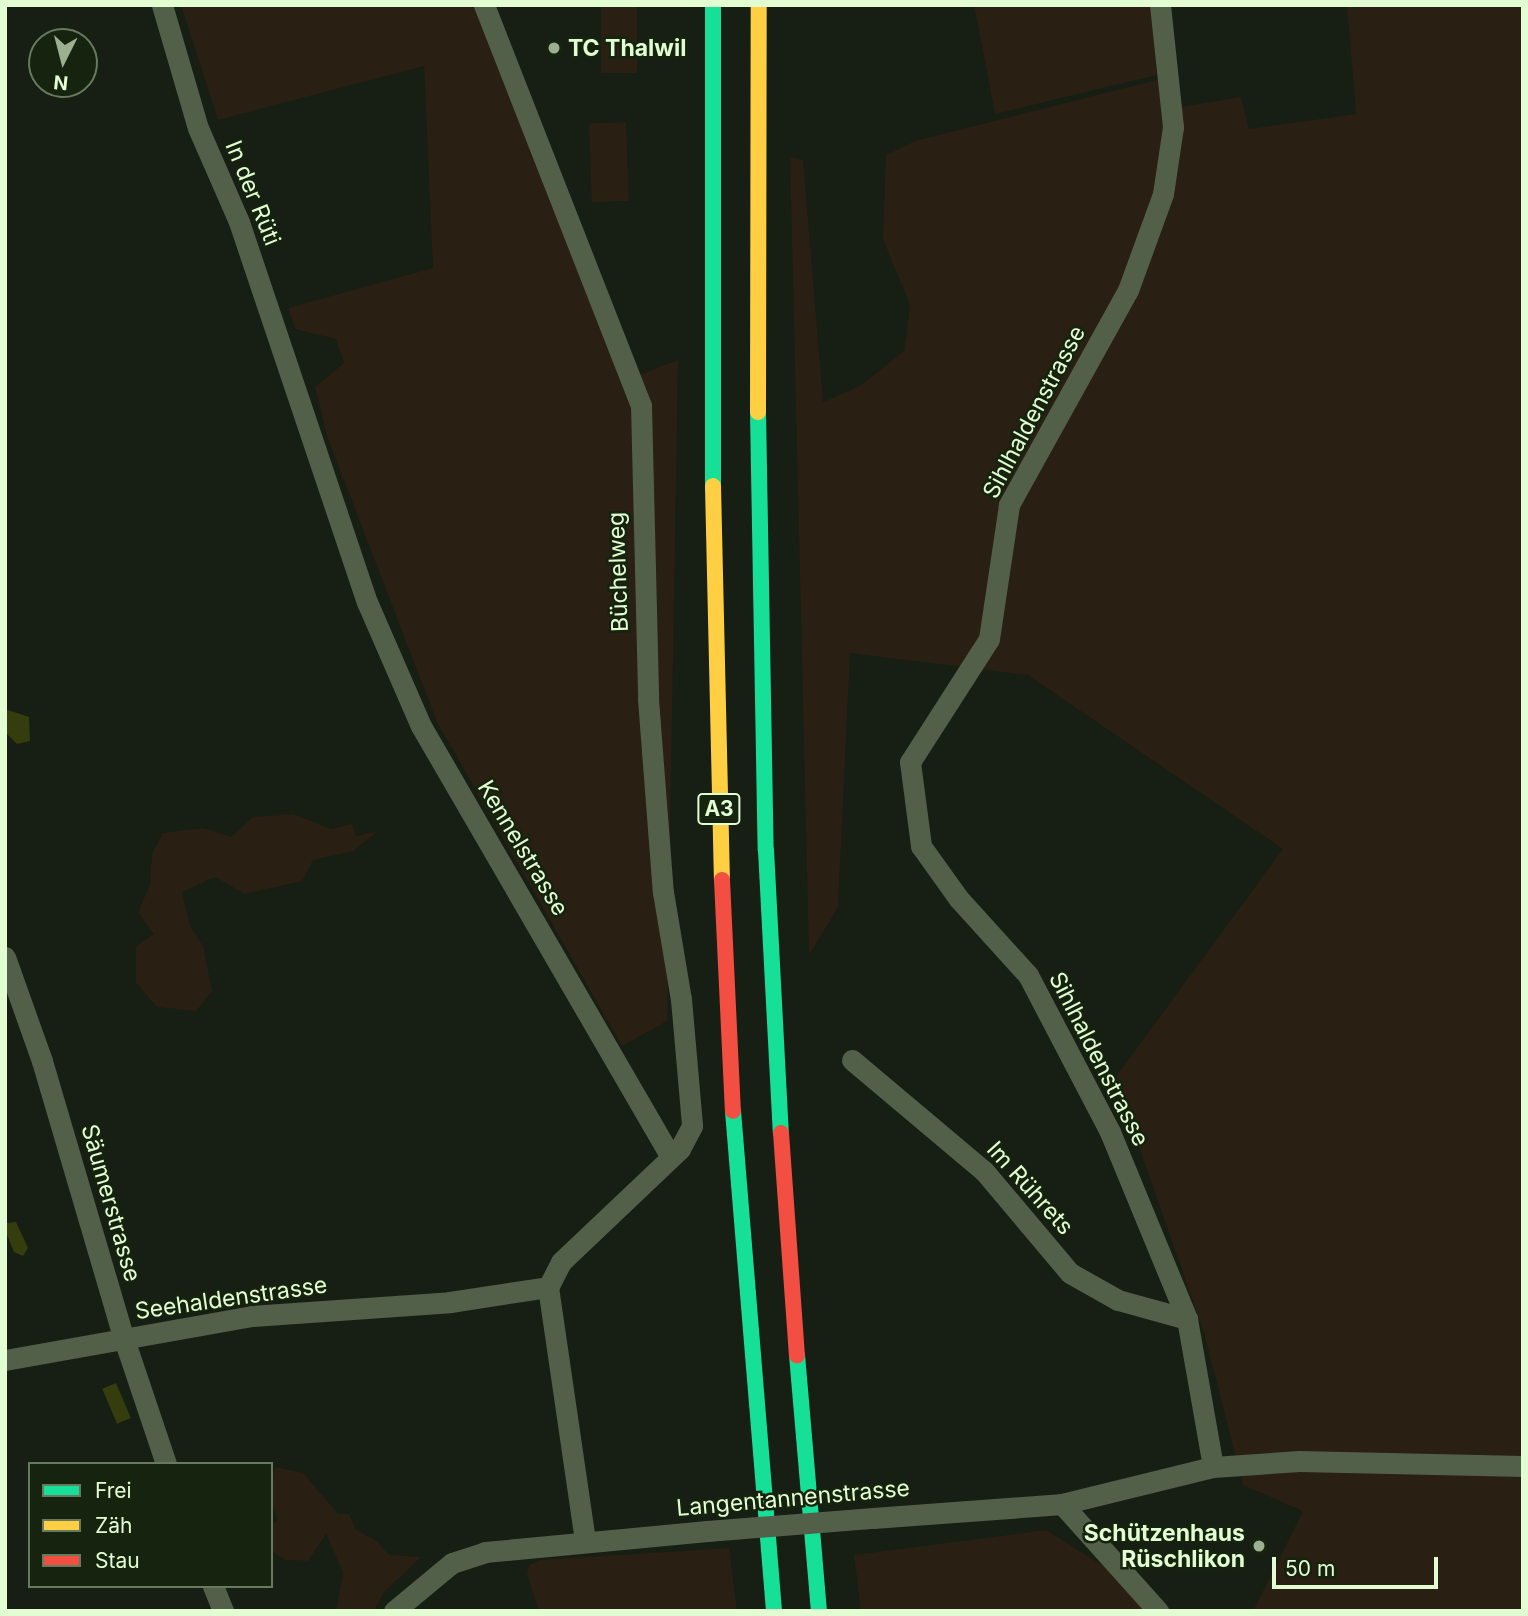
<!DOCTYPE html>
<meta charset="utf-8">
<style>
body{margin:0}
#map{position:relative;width:1528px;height:1616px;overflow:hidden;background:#171e14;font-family:Inter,sans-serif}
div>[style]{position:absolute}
.green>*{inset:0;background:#291f12;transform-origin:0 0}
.water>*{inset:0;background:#353c0d;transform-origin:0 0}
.street>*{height:21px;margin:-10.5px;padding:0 10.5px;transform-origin:10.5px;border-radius:10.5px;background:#525f49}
.fast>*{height:16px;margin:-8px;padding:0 8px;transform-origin:8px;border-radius:8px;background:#16e098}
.slow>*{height:16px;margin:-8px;padding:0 8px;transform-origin:8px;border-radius:8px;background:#ffcf43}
.jam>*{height:16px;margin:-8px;padding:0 8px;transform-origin:8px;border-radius:8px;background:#f24e42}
.street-bridge>*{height:21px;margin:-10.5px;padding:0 10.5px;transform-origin:10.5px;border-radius:10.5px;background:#525f49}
.dots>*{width:19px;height:19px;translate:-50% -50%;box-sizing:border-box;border:4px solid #15230f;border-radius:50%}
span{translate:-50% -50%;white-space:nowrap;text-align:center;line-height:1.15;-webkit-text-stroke:5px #15230f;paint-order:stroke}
.shield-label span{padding:2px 5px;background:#15230f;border:2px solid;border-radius:5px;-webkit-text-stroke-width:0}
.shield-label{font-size:21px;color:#e3fdd3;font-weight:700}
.poi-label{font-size:23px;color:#e3fdd3;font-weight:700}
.left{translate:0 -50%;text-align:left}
.right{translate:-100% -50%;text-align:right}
.street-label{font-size:23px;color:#e3fdd3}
.frame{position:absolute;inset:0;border:7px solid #e3fdd3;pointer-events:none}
.legend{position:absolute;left:28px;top:1462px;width:245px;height:126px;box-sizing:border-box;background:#15230f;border:2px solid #677a5d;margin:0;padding:9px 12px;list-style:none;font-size:21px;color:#e3fdd3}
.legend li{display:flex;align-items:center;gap:14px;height:35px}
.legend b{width:35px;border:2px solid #677a5d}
.north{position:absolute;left:28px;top:28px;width:70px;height:70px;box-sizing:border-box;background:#15230f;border:2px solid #677a5d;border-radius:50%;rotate:186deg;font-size:19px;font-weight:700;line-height:28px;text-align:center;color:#e3fdd3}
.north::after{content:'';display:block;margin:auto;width:24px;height:32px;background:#9caf90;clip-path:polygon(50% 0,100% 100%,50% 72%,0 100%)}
.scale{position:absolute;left:1272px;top:1557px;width:166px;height:32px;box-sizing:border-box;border:4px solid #e3fdd3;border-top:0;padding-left:9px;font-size:21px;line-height:24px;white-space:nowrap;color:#e3fdd3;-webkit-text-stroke:5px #15230f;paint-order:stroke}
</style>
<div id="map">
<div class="green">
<div style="clip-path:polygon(181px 5px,476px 5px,626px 380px,678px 360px,667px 1021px,622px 1046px,437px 722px,327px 436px,315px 387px,344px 363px,336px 339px,295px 329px,288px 308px,433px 268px,424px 66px,218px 120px)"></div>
<div style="left:601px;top:5px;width:36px;height:68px"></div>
<div style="clip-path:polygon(974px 5px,1151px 5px,1157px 75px,995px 114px)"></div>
<div style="clip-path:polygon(1347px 5px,1523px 5px,1523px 1611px,1253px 1611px,1303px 1511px,1243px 1485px,1204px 1333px,1115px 1078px,1283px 849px,1028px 675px,850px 653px,838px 907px,809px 955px,790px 157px,803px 160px,823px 402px,860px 386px,904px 351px,910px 305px,883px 239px,886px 155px,915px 141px,1173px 76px,1180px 107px,1241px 97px,1249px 129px,1356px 114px)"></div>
<div style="left:626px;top:122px;width:79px;height:37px;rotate:88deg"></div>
<div style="clip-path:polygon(293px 814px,331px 829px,352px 824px,356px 836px,378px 831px,353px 851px,313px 860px,302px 881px,245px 894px,215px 877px,182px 892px,190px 926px,203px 946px,212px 991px,196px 1011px,157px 1007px,136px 983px,136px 946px,154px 934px,138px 913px,150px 884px,152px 853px,163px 833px,203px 828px,231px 837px,253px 817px)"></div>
<div style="clip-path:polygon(276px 1467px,303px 1473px,338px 1514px,349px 1514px,356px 1530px,377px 1541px,389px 1555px,421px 1557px,384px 1592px,374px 1611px,336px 1611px,343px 1572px,326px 1534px,308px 1561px,286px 1560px,272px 1552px,271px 1524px,278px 1520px,271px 1503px,271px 1476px)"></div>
<div style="clip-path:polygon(1046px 1530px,1175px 1611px,861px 1611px,854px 1555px)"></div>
<div style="clip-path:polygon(729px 1548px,737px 1611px,539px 1611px,527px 1575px,529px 1565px,540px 1560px)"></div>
</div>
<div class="water">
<div style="clip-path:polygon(5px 709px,29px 717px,30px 741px,17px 744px,5px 732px)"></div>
<div style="clip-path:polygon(16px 1222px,28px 1248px,23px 1256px,14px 1252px,5px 1230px,7px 1223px)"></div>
<div style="left:116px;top:1383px;width:38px;height:15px;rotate:67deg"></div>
</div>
<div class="street">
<div style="left:162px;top:5px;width:128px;rotate:73.7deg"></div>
<div style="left:198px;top:128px;width:103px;rotate:66.4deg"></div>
<div style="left:239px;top:222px;width:401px;rotate:71.4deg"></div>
<div style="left:367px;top:602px;width:135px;rotate:66.5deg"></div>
<div style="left:421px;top:726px;width:498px;rotate:59.9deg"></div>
<div style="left:484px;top:5px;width:430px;rotate:68.6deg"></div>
<div style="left:641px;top:405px;width:294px;rotate:88.6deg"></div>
<div style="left:648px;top:699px;width:194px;rotate:85.6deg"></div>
<div style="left:663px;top:892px;width:109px;rotate:80.5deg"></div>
<div style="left:681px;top:999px;width:127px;rotate:85deg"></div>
<div style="left:692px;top:1126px;width:26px;rotate:118deg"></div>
<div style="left:680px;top:1149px;width:164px;rotate:136.5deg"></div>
<div style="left:561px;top:1262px;width:28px;rotate:117deg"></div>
<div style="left:548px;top:1287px;width:257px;rotate:81.7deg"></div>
<div style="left:1160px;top:5px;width:123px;rotate:83.9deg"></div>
<div style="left:1173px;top:127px;width:68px;rotate:98.5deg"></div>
<div style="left:1163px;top:194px;width:102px;rotate:110deg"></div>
<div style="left:1128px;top:290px;width:246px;rotate:119deg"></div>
<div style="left:1009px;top:505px;width:135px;rotate:98.5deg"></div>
<div style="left:989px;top:639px;width:146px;rotate:122.7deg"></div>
<div style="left:910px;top:762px;width:85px;rotate:82.5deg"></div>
<div style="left:921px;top:846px;width:65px;rotate:54.4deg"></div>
<div style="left:959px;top:899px;width:103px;rotate:47.8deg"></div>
<div style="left:1028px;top:975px;width:177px;rotate:62.4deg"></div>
<div style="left:1110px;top:1132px;width:202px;rotate:67.6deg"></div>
<div style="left:1187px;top:1319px;width:150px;rotate:80deg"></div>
<div style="left:5px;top:957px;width:110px;rotate:70.4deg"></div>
<div style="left:42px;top:1061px;width:290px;rotate:73.6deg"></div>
<div style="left:124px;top:1339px;width:132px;rotate:71.4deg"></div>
<div style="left:852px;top:1060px;width:172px;rotate:40.1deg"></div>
<div style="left:984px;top:1171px;width:133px;rotate:49.9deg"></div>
<div style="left:1070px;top:1273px;width:55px;rotate:29.4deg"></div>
<div style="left:1118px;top:1300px;width:72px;rotate:15.4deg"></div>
<div style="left:5px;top:1360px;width:251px;rotate:-10.1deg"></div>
<div style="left:252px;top:1316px;width:198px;rotate:-4deg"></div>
<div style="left:450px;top:1302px;width:99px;rotate:-8.7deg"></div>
<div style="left:1062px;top:1504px;width:144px;rotate:48.1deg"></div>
<div style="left:873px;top:1518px;width:190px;rotate:-4.2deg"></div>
<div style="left:1062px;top:1504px;width:155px;rotate:-13.8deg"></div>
<div style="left:1213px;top:1467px;width:86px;rotate:-4deg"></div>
<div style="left:1299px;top:1461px;width:224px;rotate:1.3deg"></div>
<div style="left:213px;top:1586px;width:27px;rotate:68deg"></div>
<div style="left:394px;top:1611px;width:75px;rotate:-39.6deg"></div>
<div style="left:452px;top:1563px;width:35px;rotate:-18deg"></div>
<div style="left:485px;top:1552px;width:223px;rotate:-5.4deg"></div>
</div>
<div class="fast">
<div style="left:713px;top:5px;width:481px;rotate:90deg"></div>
<div style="left:758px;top:412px;width:438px;rotate:89deg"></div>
<div style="left:766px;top:850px;width:283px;rotate:87deg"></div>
<div style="left:733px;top:1111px;width:502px;rotate:85.31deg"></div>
<div style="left:797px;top:1355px;width:257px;rotate:85.1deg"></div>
</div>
<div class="slow">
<div style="left:758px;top:412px;width:407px;rotate:-89.9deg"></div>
<div style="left:713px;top:486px;width:394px;rotate:88.7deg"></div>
</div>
<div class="jam">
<div style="left:722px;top:880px;width:231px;rotate:87.3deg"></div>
<div style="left:781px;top:1133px;width:223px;rotate:85.9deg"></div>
</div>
<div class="street-bridge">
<div style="left:707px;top:1531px;width:167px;rotate:-4.5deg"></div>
</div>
<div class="dots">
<div style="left:554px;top:48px;background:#9caf90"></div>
<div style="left:1259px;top:1546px;background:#9caf90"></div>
</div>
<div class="shield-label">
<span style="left:719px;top:809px">A3</span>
</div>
<div class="poi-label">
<span class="left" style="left:568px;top:48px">TC Thalwil</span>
<span class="right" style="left:1245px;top:1546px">Schützenhaus<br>Rüschlikon</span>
</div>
<div class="street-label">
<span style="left:253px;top:193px;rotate:68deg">In der Rüti</span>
<span style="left:1034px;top:412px;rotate:-62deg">Sihlhaldenstrasse</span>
<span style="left:618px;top:572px;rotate:-92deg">Büchelweg</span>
<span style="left:523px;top:848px;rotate:59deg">Kennelstrasse</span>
<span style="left:1099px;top:1059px;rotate:63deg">Sihlhaldenstrasse</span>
<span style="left:1030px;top:1188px;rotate:48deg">Im Rührets</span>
<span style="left:111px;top:1203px;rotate:74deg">Säumerstrasse</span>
<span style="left:231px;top:1298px;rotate:-8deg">Seehaldenstrasse</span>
<span style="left:793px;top:1498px;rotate:-5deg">Langentannenstrasse</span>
</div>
<div class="frame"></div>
<ul class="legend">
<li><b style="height:9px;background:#16e098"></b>Frei</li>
<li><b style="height:9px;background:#ffcf43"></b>Zäh</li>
<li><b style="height:9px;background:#f24e42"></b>Stau</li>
</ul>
<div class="north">N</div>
<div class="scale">50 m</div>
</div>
